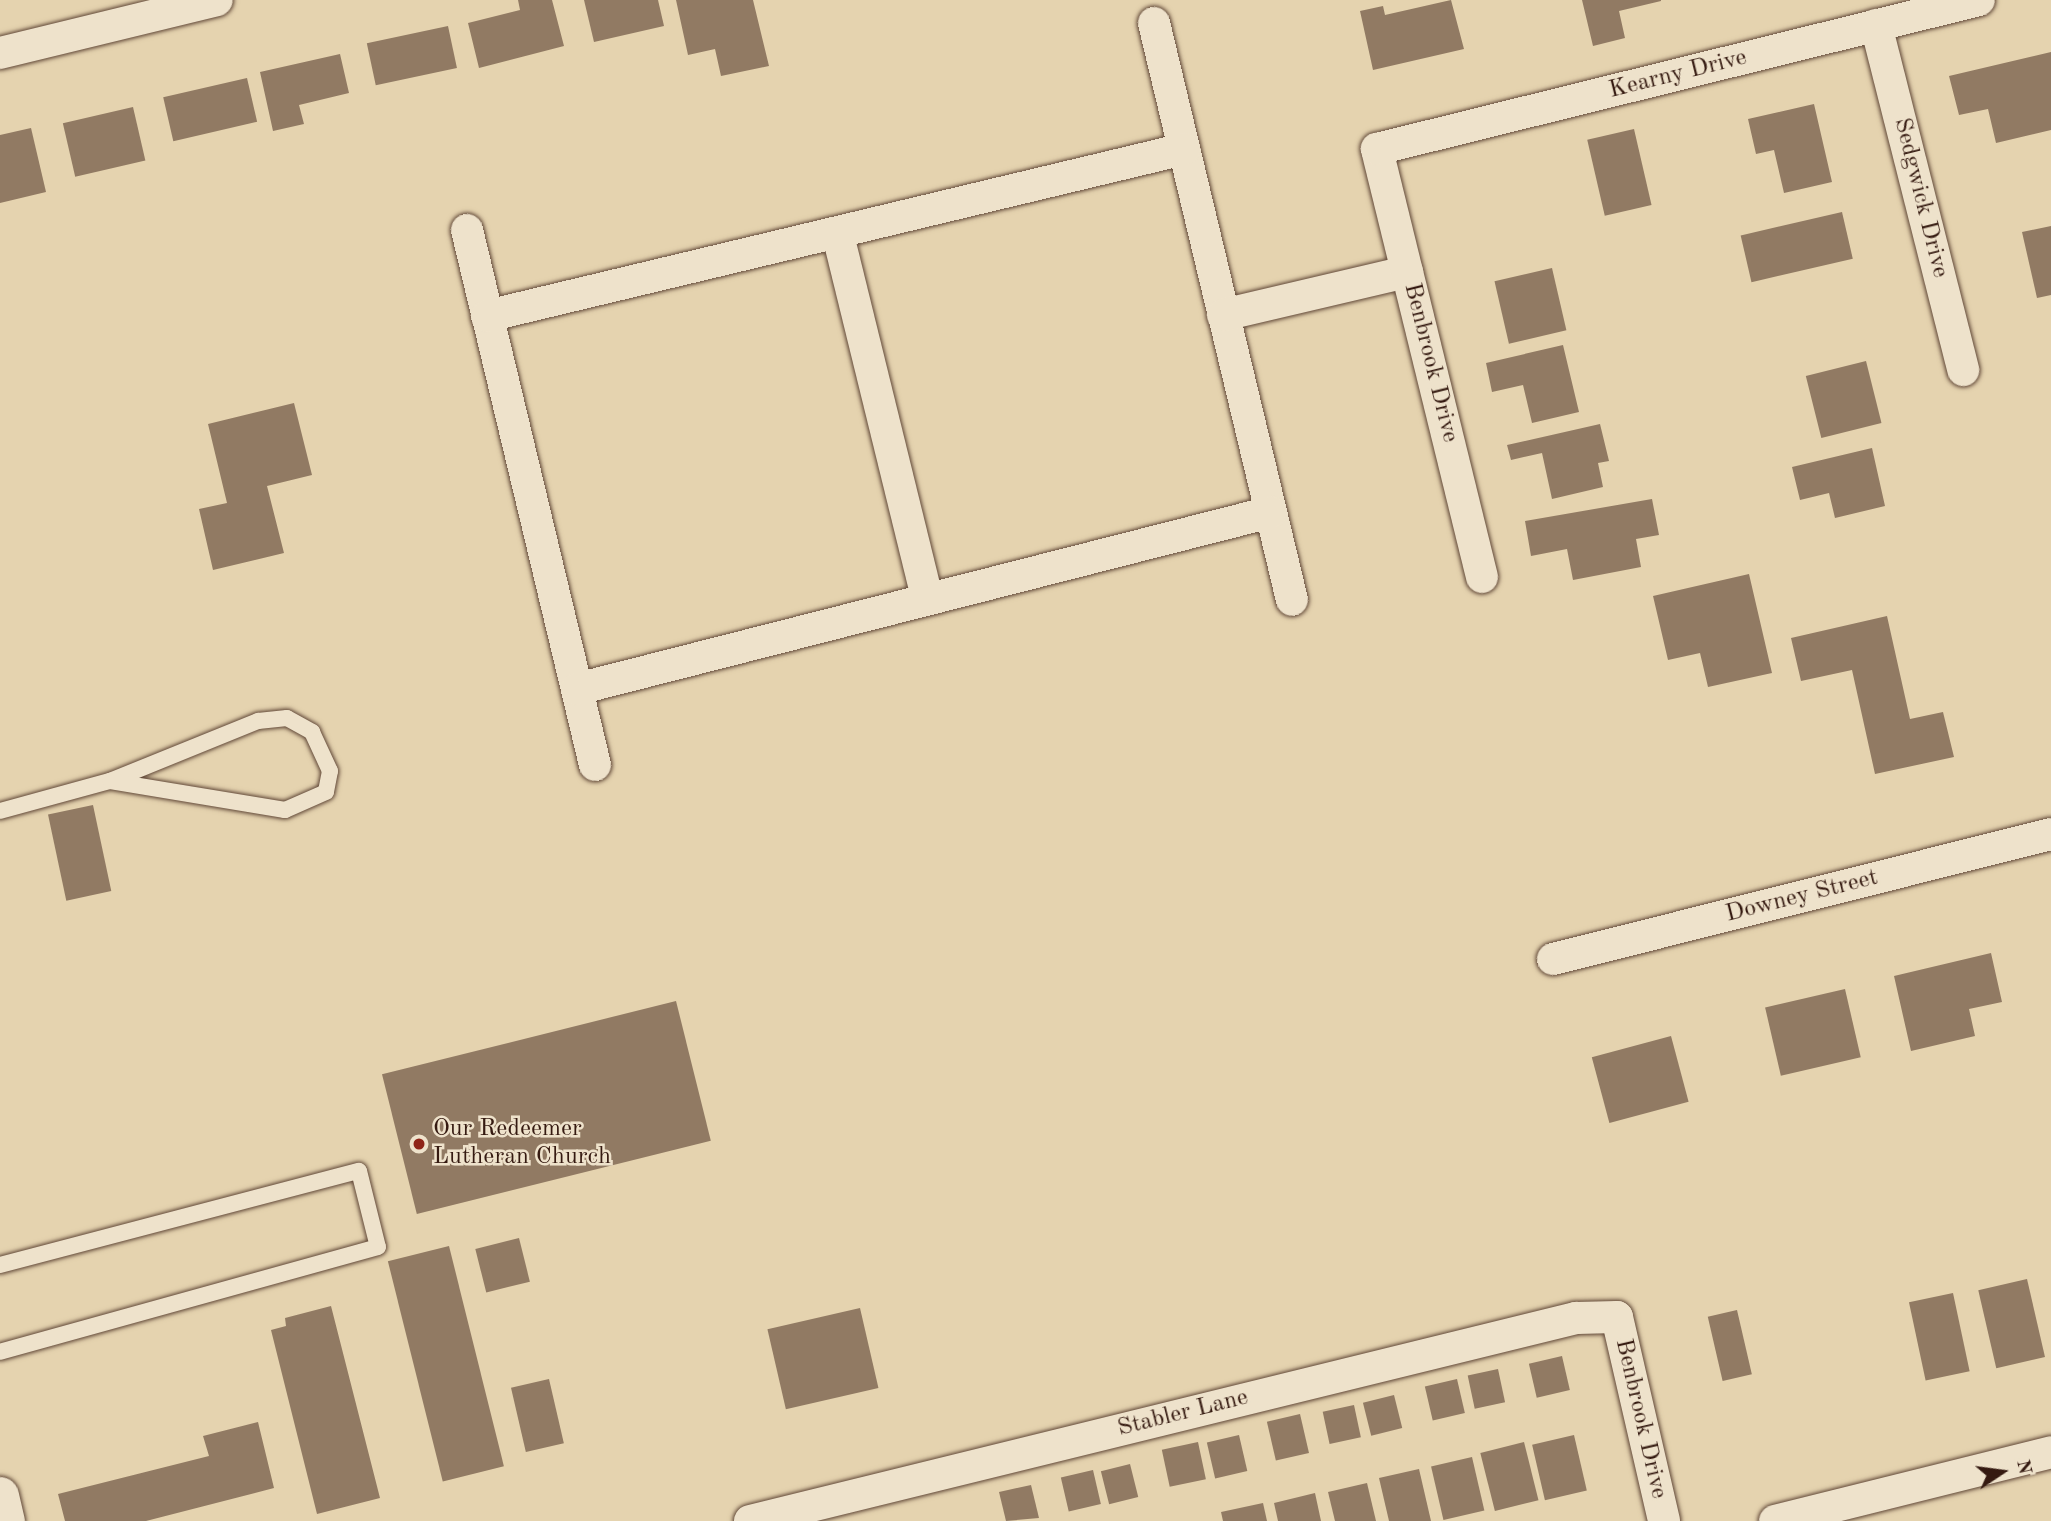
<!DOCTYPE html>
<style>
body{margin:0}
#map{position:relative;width:2051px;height:1521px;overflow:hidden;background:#e5d3af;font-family:"Old Standard TT",serif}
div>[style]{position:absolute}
.building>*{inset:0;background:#917a63;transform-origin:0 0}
.roads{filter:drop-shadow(0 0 2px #614838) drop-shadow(0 0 2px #614838)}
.service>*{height:16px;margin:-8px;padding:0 8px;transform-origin:8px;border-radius:8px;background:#eee2cb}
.minor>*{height:32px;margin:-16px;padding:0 16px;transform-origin:16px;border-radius:16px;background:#eee2cb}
.tertiary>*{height:38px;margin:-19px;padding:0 19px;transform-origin:19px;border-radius:19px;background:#eee2cb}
.dots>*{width:19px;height:19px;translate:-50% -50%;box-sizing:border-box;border:4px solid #eee2cb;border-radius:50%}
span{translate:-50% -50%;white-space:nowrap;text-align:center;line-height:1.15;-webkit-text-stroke:5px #eee2cb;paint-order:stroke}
.street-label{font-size:24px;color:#351a11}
.poi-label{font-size:24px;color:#351a11}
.left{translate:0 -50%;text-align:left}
.north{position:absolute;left:1967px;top:1437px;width:70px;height:70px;-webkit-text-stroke:5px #eee2cb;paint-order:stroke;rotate:77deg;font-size:19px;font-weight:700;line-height:28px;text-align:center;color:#351a11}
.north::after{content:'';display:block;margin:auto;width:24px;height:32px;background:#351a11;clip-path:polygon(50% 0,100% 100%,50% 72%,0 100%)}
</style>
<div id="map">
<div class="building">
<div style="clip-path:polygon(518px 0,552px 0,564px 46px,479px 68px,468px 23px,520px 10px)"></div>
<div style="clip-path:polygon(584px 0,658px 0,664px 26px,594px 42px)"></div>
<div style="clip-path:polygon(676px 0,753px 0,769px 66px,721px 76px,715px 49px,688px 55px)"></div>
<div style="clip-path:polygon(1451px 0,1464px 49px,1373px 70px,1360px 11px,1383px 6px,1385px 15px)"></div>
<div style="clip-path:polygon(1582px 0,1661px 0,1661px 1px,1619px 11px,1625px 38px,1593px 46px)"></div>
<div style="left:448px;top:26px;width:43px;height:83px;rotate:78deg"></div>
<div style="clip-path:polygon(2051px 52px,2051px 130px,1996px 143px,1988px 109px,1959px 115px,1949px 76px)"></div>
<div style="clip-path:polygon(340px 54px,349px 93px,299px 105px,304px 124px,273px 131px,260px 72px)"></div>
<div style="left:247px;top:78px;width:45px;height:86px;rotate:77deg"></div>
<div style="clip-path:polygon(1814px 104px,1832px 182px,1784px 193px,1774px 150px,1756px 154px,1748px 119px)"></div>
<div style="left:133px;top:107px;width:55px;height:72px;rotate:77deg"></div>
<div style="clip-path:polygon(31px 128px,46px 192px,0 203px,0 135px)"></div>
<div style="left:1634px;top:129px;width:78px;height:48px;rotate:77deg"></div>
<div style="left:1842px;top:212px;width:48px;height:104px;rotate:77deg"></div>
<div style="clip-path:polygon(2051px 226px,2051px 295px,2037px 298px,2022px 232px)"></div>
<div style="left:1552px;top:268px;width:64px;height:59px;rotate:77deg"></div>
<div style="clip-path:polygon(1563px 345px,1579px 412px,1532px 423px,1523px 385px,1492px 392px,1486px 363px)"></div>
<div style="left:1866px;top:361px;width:64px;height:62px;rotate:76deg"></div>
<div style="clip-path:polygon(294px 403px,312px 475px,267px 486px,284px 553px,213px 570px,199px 509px,227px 503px,208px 424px)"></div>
<div style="clip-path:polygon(1600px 424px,1609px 461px,1598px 463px,1603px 487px,1552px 499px,1542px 453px,1511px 460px,1507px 445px)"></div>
<div style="clip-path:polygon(1872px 448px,1885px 506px,1835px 518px,1829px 493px,1800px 500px,1792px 467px)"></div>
<div style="clip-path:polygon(1652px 499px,1659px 535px,1636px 539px,1641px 567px,1573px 580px,1567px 549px,1531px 556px,1525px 521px)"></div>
<div style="clip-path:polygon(1749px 574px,1772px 673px,1708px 687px,1700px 653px,1668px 660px,1653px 596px)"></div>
<div style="clip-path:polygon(1887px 616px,1910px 719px,1943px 712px,1954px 757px,1875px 774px,1852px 670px,1801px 681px,1791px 638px)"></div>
<div style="left:93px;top:805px;width:88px;height:46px;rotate:78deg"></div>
<div style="clip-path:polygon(1991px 953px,2002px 1002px,1969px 1009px,1975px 1036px,1911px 1051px,1894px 976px)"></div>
<div style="left:1845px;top:989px;width:70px;height:82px;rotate:77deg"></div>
<div style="left:676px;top:1001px;width:144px;height:303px;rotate:76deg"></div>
<div style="left:1671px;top:1036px;width:68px;height:82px;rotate:75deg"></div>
<div style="left:519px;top:1238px;width:45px;height:45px;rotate:76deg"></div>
<div style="left:449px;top:1246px;width:227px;height:63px;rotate:76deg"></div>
<div style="left:2027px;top:1279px;width:80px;height:50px;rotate:77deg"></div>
<div style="left:1953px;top:1293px;width:80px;height:45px;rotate:78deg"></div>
<div style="clip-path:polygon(331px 1306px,380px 1498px,317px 1514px,271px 1330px,286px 1326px,285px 1318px)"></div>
<div style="left:860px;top:1308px;width:82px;height:95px;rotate:77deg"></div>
<div style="left:1737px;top:1310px;width:66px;height:30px;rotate:77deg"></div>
<div style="left:1562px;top:1356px;width:35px;height:34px;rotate:77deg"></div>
<div style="left:1498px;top:1369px;width:34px;height:31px;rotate:78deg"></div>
<div style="left:549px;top:1379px;width:66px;height:39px;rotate:77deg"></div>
<div style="left:1457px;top:1379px;width:35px;height:33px;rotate:77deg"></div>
<div style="left:1394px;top:1395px;width:34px;height:32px;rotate:76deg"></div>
<div style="left:1354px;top:1405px;width:33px;height:32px;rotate:78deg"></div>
<div style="left:1300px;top:1414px;width:40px;height:34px;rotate:77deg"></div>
<div style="clip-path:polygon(258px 1422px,274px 1488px,146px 1521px,65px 1521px,58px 1494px,209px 1456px,203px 1436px)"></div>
<div style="left:1239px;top:1435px;width:37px;height:33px;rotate:77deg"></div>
<div style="left:1574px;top:1435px;width:57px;height:43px;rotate:77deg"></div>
<div style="left:1198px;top:1442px;width:38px;height:37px;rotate:78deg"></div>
<div style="left:1524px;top:1442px;width:60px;height:45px;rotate:76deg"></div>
<div style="left:1472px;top:1457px;width:55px;height:42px;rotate:77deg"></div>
<div style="left:1130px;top:1464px;width:34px;height:30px;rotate:76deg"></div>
<div style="clip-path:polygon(1419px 1469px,1431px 1521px,1389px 1521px,1379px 1478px)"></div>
<div style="left:1093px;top:1470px;width:35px;height:33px;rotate:77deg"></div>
<div style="clip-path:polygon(1367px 1483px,1376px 1521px,1335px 1521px,1328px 1492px)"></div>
<div style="clip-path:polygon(1031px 1485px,1039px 1518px,1006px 1521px,999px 1492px)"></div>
<div style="clip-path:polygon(1315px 1493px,1321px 1521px,1278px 1521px,1274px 1503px)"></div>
<div style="clip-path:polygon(1263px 1503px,1267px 1521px,1223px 1521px,1221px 1512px)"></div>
</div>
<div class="roads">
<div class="service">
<div style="left:0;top:811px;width:114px;rotate:-15.3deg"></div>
<div style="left:110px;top:781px;width:160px;rotate:-22.1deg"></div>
<div style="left:258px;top:721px;width:29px;rotate:-6deg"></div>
<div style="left:287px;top:718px;width:29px;rotate:29deg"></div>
<div style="left:312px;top:732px;width:43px;rotate:65.2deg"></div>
<div style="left:330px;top:771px;width:21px;rotate:101deg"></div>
<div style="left:326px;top:792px;width:45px;rotate:156.3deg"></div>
<div style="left:285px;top:810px;width:177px;rotate:-170.6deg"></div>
<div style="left:0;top:1265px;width:371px;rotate:-14.7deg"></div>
<div style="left:359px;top:1171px;width:78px;rotate:76deg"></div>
<div style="left:378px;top:1247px;width:392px;rotate:164.5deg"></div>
</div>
<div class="minor">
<div style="left:1154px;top:23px;width:593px;rotate:76.55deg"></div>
<div style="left:1876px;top:25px;width:356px;rotate:75.8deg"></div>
<div style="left:0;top:53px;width:223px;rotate:-13.7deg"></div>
<div style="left:467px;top:230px;width:550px;rotate:76.54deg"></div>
<div style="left:838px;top:235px;width:374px;rotate:76.2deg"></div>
<div style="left:1223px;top:315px;width:189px;rotate:-13.2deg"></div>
<div style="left:487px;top:316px;width:717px;rotate:-13.47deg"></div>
<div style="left:1482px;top:577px;width:441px;rotate:-103.8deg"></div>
<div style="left:1377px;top:149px;width:620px;rotate:-13.9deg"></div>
<div style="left:577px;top:689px;width:716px;rotate:-14.31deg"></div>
<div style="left:1553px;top:959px;width:513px;rotate:-14.09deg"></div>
<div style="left:750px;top:1521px;width:851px;rotate:-13.81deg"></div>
<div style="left:1576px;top:1318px;width:41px;rotate:-1.4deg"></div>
<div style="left:1617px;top:1317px;width:209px;rotate:77deg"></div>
<div style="left:1775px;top:1521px;width:284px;rotate:-14deg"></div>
</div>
<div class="tertiary">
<div style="left:0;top:1496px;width:26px;rotate:77deg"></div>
</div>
</div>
<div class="dots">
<div style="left:419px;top:1144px;background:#8f2418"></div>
</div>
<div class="street-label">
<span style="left:1678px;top:75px;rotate:-14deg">Kearny Drive</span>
<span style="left:1920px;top:198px;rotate:76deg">Sedgwick Drive</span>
<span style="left:1430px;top:363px;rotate:76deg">Benbrook Drive</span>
<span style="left:1802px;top:897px;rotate:-14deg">Downey Street</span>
<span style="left:1183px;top:1414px;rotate:-14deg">Stabler Lane</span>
<span style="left:1640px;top:1419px;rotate:77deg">Benbrook Drive</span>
</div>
<div class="poi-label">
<span class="left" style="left:433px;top:1144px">Our Redeemer<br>Lutheran Church</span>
</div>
<div class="north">N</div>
</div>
